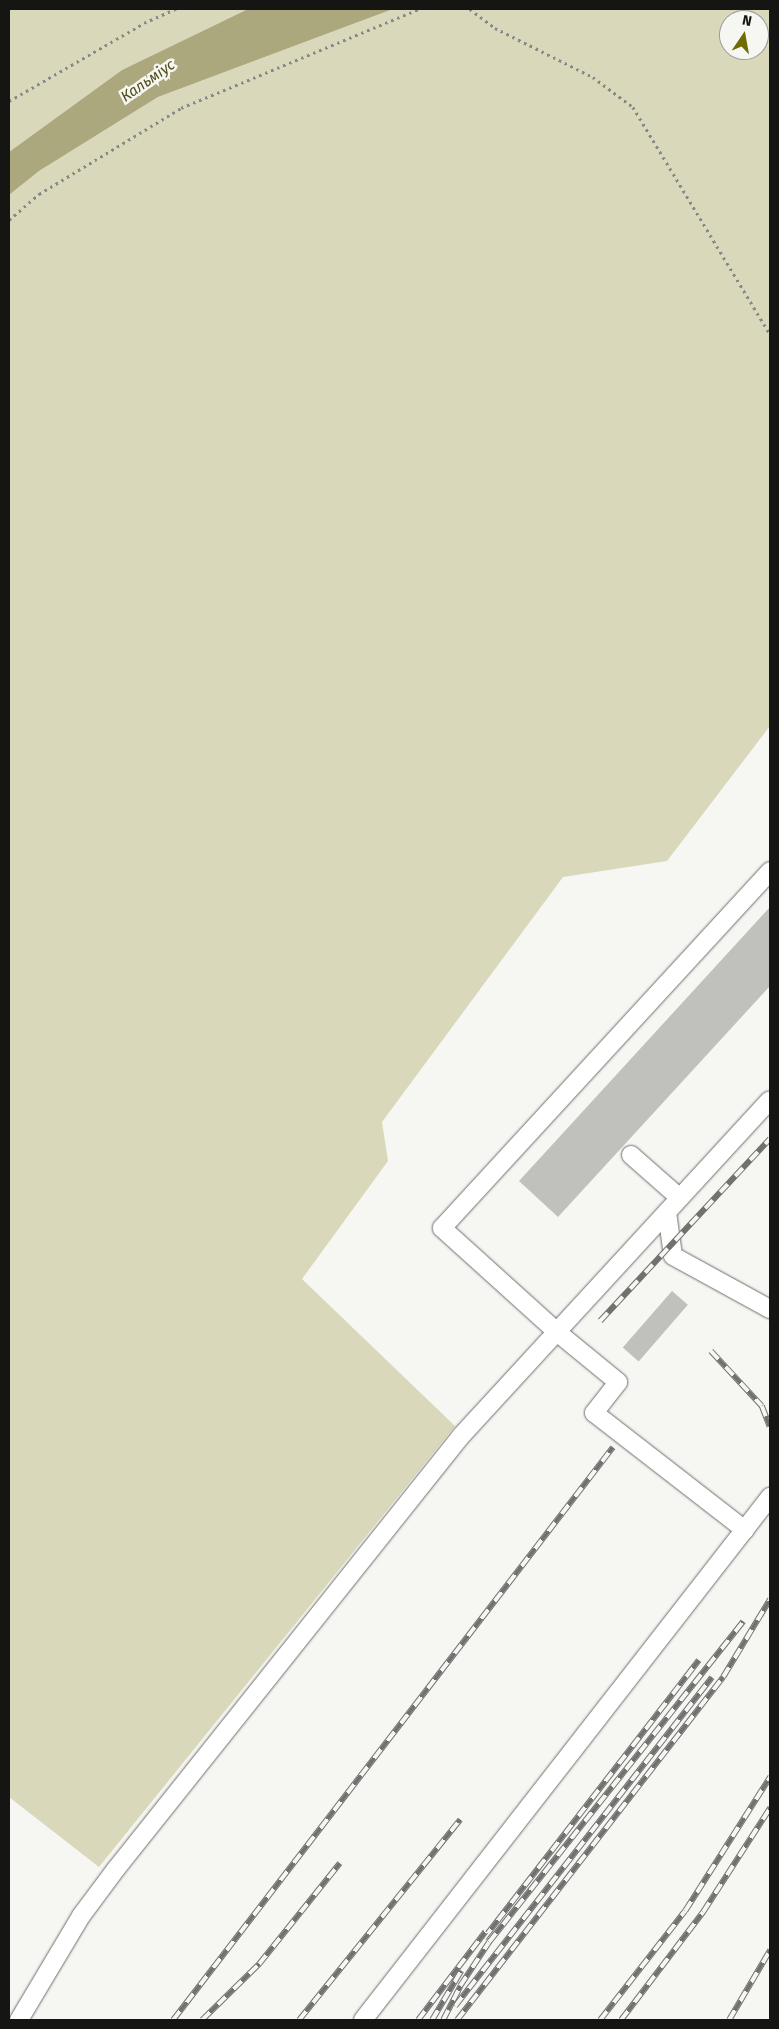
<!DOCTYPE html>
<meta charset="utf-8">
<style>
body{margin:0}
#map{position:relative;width:779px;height:2029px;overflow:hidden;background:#f6f6f3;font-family:"Fira Sans",sans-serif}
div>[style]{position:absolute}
.green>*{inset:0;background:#d9d8bb}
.water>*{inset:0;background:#aba87d}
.building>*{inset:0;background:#c0c0bd;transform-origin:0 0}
.path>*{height:2.5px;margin-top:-1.25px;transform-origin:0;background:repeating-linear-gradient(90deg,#888886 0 2.5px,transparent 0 6.5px)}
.roads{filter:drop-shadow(0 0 1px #6e6e6b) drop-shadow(0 0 1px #6e6e6b)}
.minor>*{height:18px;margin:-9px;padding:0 9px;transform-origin:9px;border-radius:9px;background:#fff}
.rail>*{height:5.5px;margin-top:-2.75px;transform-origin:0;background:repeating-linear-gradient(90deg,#f6f6f3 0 11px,#71716f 0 22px);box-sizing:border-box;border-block:1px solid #71716f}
span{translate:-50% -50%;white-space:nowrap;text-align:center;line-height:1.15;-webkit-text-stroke:5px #f6f6f3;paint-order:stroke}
.water-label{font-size:15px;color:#4f4c17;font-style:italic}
.frame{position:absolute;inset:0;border:10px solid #151514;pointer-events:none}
.north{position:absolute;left:719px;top:10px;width:50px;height:50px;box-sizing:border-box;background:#f6f6f3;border:1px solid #9c9c9a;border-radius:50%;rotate:12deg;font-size:14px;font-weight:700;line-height:20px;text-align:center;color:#151514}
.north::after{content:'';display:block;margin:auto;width:18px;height:22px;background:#716b05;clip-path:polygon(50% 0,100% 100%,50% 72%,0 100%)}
</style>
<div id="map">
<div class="green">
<div style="clip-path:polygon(9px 9px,248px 9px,122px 70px,9px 152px)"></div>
<div style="clip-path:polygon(evenodd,393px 9px,770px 9px,770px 726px,667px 861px,563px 877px,382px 1122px,388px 1161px,302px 1279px,455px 1426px,99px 1867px,9px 1797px,9px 195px,39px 171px,158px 97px,393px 9px,729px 20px,759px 20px,759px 50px,729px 50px,729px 20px)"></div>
</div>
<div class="water">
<div style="clip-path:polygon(248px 9px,393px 9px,158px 97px,39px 171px,9px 195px,9px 152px,122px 70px)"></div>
</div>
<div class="building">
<div style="clip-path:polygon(770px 907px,770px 986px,558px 1217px,519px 1181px)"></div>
<div style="left:672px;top:1291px;width:21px;height:75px;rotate:41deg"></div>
</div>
<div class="path">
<div style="left:470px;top:9px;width:31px;rotate:37deg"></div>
<div style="left:495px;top:28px;width:110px;rotate:26.6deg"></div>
<div style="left:593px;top:77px;width:50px;rotate:36.9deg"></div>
<div style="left:633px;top:107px;width:265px;rotate:58.9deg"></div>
<div style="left:9px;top:101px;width:156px;rotate:-30deg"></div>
<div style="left:144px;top:23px;width:35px;rotate:-24deg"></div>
<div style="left:9px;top:220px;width:40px;rotate:-41deg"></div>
<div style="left:39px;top:194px;width:166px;rotate:-31.2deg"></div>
<div style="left:181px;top:108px;width:258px;rotate:-22.6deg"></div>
</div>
<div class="roads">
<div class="minor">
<div style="left:631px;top:1155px;width:65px;rotate:41.3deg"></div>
<div style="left:667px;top:1212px;width:44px;rotate:82.2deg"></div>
<div style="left:673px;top:1256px;width:111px;rotate:28.7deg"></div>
<div style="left:745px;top:1530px;width:191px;rotate:-142.2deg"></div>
<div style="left:594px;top:1413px;width:39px;rotate:-52deg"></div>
<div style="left:618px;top:1382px;width:79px;rotate:-140.7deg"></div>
<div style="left:557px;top:1332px;width:155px;rotate:-137.9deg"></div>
<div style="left:442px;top:1228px;width:485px;rotate:-47.4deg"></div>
<div style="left:19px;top:2020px;width:121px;rotate:-59.2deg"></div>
<div style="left:81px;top:1916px;width:59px;rotate:-53.3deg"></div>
<div style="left:116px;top:1869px;width:554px;rotate:-51.45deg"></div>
<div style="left:461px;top:1436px;width:456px;rotate:-47.4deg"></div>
<div style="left:363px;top:2020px;width:663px;rotate:-52.11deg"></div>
</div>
</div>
<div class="rail">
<div style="left:600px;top:1321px;width:249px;rotate:-47deg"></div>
<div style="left:711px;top:1351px;width:75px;rotate:47.2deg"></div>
<div style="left:762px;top:1406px;width:22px;rotate:69deg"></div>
<div style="left:484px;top:1938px;width:351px;rotate:-52.3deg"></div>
<div style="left:455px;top:2006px;width:417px;rotate:-52deg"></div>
<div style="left:173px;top:2020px;width:722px;rotate:-52.48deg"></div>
<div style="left:202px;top:2020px;width:80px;rotate:-44.5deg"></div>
<div style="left:259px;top:1964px;width:129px;rotate:-51.3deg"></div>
<div style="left:299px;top:2020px;width:257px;rotate:-51.2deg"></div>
<div style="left:418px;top:2020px;width:111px;rotate:-52.7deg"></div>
<div style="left:432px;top:2020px;width:57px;rotate:-59.4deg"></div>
<div style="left:443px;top:2020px;width:38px;rotate:-63deg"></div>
<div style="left:460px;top:1986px;width:53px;rotate:-56.6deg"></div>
<div style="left:489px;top:1942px;width:409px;rotate:-51.6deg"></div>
<div style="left:457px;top:2020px;width:434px;rotate:-52.2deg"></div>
<div style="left:723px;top:1677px;width:91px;rotate:-58.9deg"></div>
<div style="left:600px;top:2020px;width:138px;rotate:-52.1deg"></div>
<div style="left:685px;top:1911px;width:159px;rotate:-57.6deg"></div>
<div style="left:621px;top:2020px;width:136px;rotate:-52.8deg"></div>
<div style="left:703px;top:1912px;width:124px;rotate:-57.2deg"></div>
<div style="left:729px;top:2020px;width:81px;rotate:-59.6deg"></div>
</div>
<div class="water-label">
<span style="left:148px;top:81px;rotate:-35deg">Кальміус</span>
</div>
<div class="frame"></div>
<div class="north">N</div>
</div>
